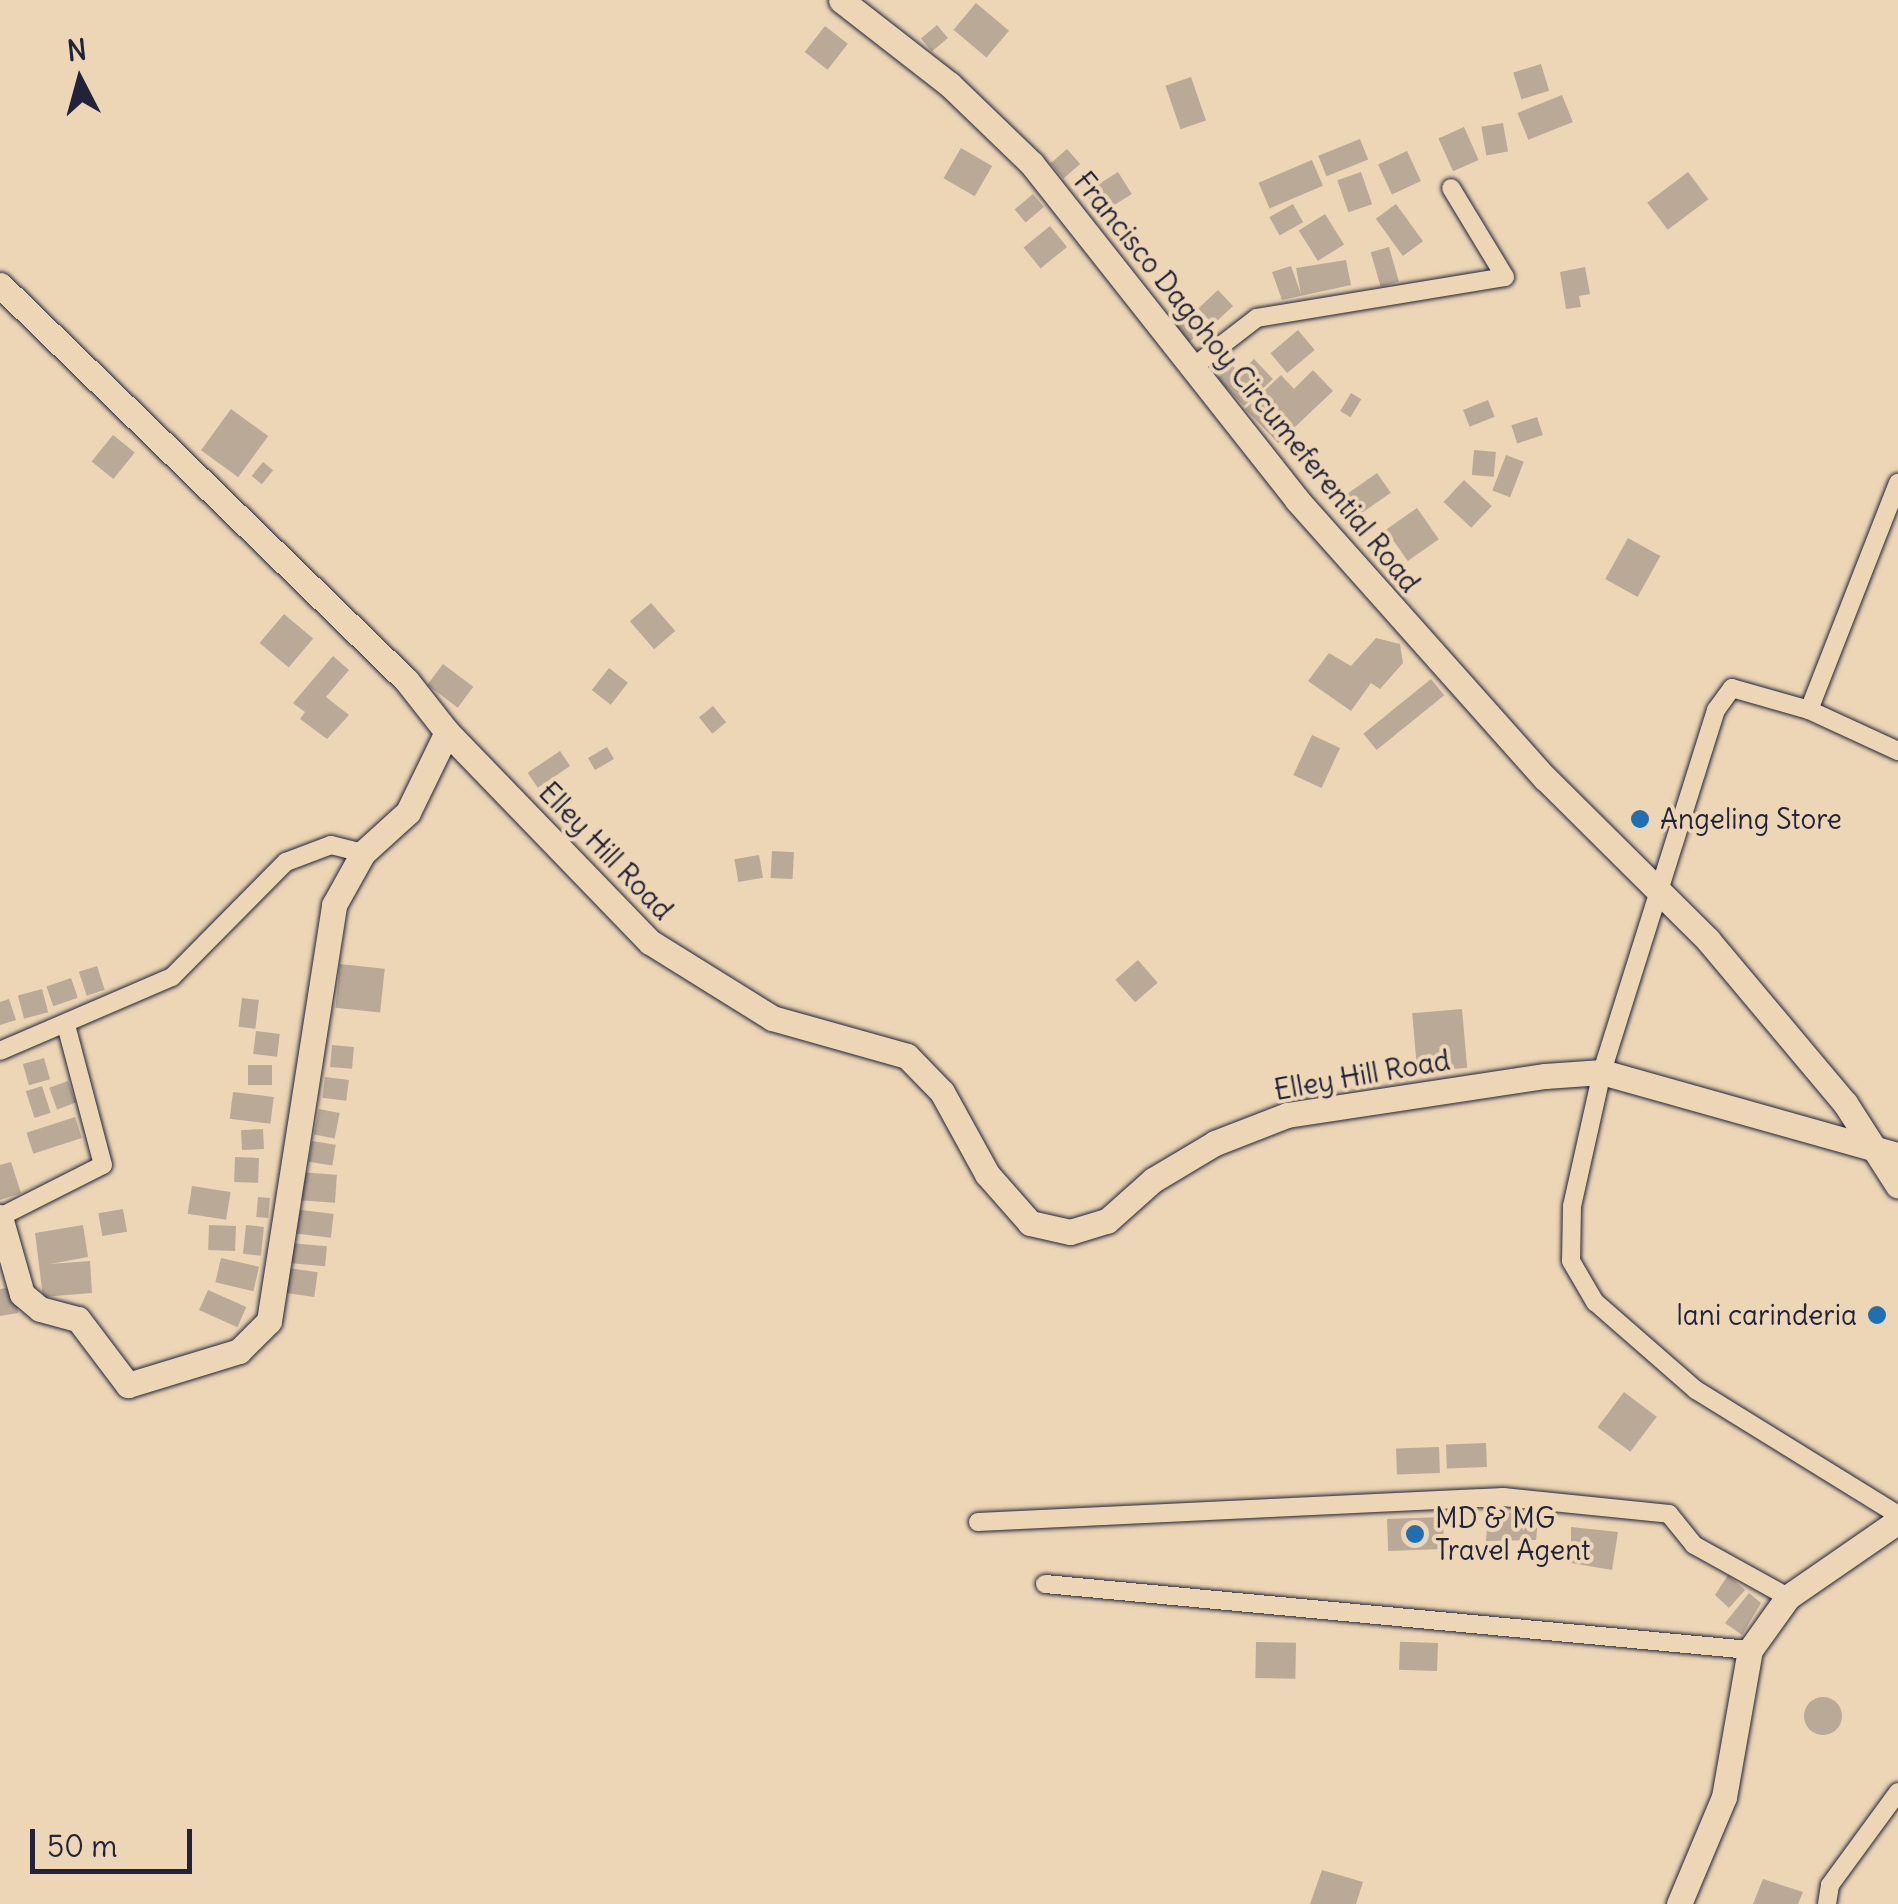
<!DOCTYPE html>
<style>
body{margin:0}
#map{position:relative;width:1898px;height:1904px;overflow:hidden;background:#edd6b6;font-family:Delius,sans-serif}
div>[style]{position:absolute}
.building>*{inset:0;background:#baa997;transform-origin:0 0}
.round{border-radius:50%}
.roads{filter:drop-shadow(0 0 2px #22223b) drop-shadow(0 0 2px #22223b)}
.street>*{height:18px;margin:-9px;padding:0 9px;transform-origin:9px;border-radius:9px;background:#edd6b6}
.secondary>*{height:25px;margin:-12.5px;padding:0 12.5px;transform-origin:12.5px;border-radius:12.5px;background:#edd6b6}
.dots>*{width:28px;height:28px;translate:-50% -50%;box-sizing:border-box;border:5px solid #edd6b6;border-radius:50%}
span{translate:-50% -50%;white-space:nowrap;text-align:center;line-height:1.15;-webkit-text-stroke:8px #edd6b6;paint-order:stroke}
.street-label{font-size:28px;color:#22223b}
.poi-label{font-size:28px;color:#22223b}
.left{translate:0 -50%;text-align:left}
.right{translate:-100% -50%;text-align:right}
.north{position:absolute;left:30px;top:30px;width:100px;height:100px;-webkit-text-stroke:8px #edd6b6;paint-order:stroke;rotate:354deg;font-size:28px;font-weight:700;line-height:40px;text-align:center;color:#22223b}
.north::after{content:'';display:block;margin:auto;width:35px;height:45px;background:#22223b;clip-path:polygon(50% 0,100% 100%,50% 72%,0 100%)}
.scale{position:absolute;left:30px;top:1829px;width:162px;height:45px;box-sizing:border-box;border:5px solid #22223b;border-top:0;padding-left:12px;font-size:30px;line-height:35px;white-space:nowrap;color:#22223b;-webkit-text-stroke:8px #edd6b6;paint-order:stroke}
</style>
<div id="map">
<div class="building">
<div style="left:976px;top:3px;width:43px;height:35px;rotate:40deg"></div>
<div style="left:937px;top:25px;width:17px;height:21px;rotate:50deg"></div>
<div style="left:825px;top:26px;width:29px;height:33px;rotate:38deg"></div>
<div style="left:1541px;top:64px;width:28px;height:29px;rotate:73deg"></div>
<div style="left:1191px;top:77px;width:46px;height:27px;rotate:71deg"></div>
<div style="left:1562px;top:95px;width:29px;height:48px;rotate:68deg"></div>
<div style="left:1503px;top:123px;width:29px;height:22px;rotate:80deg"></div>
<div style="left:1464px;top:127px;width:36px;height:28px;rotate:66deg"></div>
<div style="left:1360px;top:139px;width:22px;height:45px;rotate:68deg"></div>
<div style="left:961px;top:148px;width:36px;height:35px;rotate:30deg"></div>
<div style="left:1067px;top:149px;width:20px;height:22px;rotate:49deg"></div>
<div style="left:1407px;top:151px;width:33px;height:32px;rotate:65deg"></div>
<div style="left:1312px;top:160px;width:28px;height:58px;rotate:67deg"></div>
<div style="left:1118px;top:172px;width:26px;height:39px;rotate:58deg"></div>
<div style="left:1361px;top:172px;width:34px;height:25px;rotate:71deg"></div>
<div style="left:1688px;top:172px;width:34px;height:51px;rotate:53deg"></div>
<div style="left:1033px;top:194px;width:17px;height:24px;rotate:50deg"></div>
<div style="left:1293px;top:204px;width:21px;height:27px;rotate:61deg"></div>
<div style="left:1396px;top:204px;width:46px;height:25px;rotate:54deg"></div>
<div style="left:1325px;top:214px;width:36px;height:31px;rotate:58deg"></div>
<div style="left:1050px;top:226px;width:27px;height:34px;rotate:51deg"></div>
<div style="left:1389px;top:247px;width:36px;height:19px;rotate:74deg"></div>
<div style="clip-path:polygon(1346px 260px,1351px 285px,1282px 300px,1272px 272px,1291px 266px,1301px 294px,1296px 268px)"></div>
<div style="clip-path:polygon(1585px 267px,1590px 294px,1579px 296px,1581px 307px,1566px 309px,1560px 272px)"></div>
<div style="left:1218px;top:290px;width:22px;height:27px;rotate:47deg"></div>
<div style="left:1191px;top:310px;width:23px;height:22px;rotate:49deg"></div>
<div style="left:1298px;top:330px;width:26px;height:36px;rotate:50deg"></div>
<div style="clip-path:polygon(1254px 359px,1273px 379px,1244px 406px,1217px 378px,1231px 364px,1240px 373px)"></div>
<div style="clip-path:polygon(1313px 370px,1333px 391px,1278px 443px,1245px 409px,1281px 375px,1294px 389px)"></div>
<div style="left:1351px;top:393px;width:12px;height:21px;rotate:31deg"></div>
<div style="left:1488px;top:400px;width:18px;height:27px;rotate:68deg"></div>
<div style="left:231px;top:409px;width:46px;height:51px;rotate:36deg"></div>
<div style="left:1537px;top:417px;width:19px;height:27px;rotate:72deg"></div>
<div style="left:113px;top:435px;width:28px;height:34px;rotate:39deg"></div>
<div style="left:1474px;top:450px;width:22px;height:25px;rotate:5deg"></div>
<div style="left:1506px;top:455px;width:19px;height:38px;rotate:21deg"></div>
<div style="left:263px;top:462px;width:13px;height:18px;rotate:39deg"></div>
<div style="left:1377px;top:473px;width:24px;height:42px;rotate:55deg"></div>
<div style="left:1464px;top:480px;width:38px;height:30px;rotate:43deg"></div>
<div style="left:1417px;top:508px;width:38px;height:38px;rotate:55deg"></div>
<div style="left:1628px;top:538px;width:37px;height:47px;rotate:29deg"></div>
<div style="left:651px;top:603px;width:37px;height:28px;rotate:49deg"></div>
<div style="left:284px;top:614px;width:38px;height:38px;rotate:40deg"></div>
<div style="clip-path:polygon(1376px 638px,1400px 644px,1403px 663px,1380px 689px,1371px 683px,1351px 711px,1308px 681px,1329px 653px,1351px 666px)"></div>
<div style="clip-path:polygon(333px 656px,349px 670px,326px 697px,349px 715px,327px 739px,300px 719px,305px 712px,293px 703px)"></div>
<div style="left:443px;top:664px;width:38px;height:26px;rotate:37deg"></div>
<div style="left:609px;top:668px;width:24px;height:28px;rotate:38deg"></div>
<div style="left:1431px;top:679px;width:21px;height:87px;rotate:51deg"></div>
<div style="left:713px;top:706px;width:21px;height:18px;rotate:51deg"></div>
<div style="left:1312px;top:735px;width:31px;height:44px;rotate:25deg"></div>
<div style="left:607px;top:747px;width:14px;height:22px;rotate:60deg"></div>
<div style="left:560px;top:751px;width:18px;height:39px;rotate:56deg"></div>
<div style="left:772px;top:851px;width:22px;height:27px;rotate:3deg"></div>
<div style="left:759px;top:855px;width:23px;height:25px;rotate:80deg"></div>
<div style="left:1138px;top:960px;width:30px;height:30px;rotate:49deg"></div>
<div style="left:340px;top:964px;width:45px;height:44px;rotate:6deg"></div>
<div style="left:97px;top:966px;width:25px;height:19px;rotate:72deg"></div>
<div style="left:71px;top:978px;width:21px;height:26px;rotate:71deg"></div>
<div style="left:42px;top:989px;width:24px;height:25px;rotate:75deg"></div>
<div style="left:242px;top:998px;width:17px;height:29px;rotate:7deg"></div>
<div style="clip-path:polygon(9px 999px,16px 1020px,0 1025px,0 1002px)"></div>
<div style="left:1462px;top:1009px;width:59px;height:50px;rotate:85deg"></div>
<div style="left:256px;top:1031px;width:24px;height:23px;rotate:7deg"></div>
<div style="left:332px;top:1045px;width:22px;height:22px;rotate:5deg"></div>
<div style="left:44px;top:1058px;width:22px;height:22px;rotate:74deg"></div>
<div style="left:272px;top:1065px;width:20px;height:24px;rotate:90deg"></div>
<div style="left:325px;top:1077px;width:24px;height:21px;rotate:7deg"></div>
<div style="left:68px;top:1081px;width:23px;height:20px;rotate:70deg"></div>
<div style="left:42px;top:1086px;width:28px;height:17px;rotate:72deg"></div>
<div style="left:233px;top:1092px;width:41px;height:27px;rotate:7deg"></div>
<div style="left:319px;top:1109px;width:21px;height:26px;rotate:11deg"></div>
<div style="left:75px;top:1117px;width:22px;height:51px;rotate:72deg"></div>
<div style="left:263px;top:1129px;width:20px;height:22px;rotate:87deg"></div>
<div style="left:312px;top:1141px;width:24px;height:21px;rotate:9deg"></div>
<div style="left:235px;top:1157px;width:24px;height:25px;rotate:2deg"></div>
<div style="clip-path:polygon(11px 1162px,21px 1193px,0 1200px,0 1165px)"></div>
<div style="left:298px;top:1172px;width:39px;height:28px;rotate:4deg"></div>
<div style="left:192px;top:1186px;width:39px;height:28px;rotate:9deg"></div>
<div style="left:258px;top:1197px;width:12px;height:20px;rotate:5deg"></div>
<div style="left:123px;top:1209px;width:23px;height:25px;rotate:80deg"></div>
<div style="left:293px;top:1209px;width:41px;height:24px;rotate:7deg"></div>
<div style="clip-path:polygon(83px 1225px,88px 1257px,50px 1264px,90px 1261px,92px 1293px,43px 1297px,35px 1233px)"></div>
<div style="left:209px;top:1225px;width:27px;height:25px;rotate:2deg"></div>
<div style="left:246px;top:1225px;width:18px;height:29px;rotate:6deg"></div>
<div style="left:290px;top:1243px;width:37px;height:20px;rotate:5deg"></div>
<div style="left:221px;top:1258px;width:39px;height:25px;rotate:13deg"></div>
<div style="left:288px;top:1268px;width:30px;height:25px;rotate:8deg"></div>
<div style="clip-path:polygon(15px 1287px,18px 1313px,0 1316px,0 1289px)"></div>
<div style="left:208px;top:1290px;width:42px;height:22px;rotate:24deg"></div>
<div style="left:1624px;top:1392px;width:41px;height:44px;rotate:37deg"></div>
<div style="left:1486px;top:1443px;width:24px;height:40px;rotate:88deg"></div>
<div style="left:1439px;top:1447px;width:26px;height:43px;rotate:88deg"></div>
<div style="clip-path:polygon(1539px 1511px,1536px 1540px,1486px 1541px,1488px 1514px)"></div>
<div style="left:1443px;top:1517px;width:32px;height:56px;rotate:88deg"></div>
<div style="clip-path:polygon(1571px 1527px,1618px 1532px,1612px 1570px,1571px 1563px)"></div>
<div style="clip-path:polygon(1728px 1575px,1745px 1590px,1729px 1608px,1715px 1595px)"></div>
<div style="clip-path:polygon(1749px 1593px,1761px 1603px,1742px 1635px,1725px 1623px)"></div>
<div style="left:1256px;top:1642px;width:40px;height:36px;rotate:1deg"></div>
<div style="left:1438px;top:1643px;width:28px;height:38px;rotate:92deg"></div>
<div class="round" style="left:1804px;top:1697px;width:38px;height:38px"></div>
<div style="clip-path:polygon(1322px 1870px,1363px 1882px,1356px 1904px,1310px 1904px)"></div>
<div style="clip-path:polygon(1763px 1879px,1803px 1892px,1798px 1904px,1753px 1904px)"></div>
</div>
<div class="roads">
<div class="street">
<div style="left:1192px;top:368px;width:82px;rotate:-37.6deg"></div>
<div style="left:1257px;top:318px;width:251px;rotate:-9.4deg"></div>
<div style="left:1505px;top:277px;width:104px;rotate:-121.2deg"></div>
<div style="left:1809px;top:710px;width:244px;rotate:-68.6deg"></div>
<div style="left:1898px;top:751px;width:98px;rotate:-155.3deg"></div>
<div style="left:1809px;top:710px;width:80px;rotate:-164.1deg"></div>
<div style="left:1732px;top:688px;width:27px;rotate:126deg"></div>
<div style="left:1716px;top:710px;width:380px;rotate:107.5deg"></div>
<div style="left:1602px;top:1072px;width:137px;rotate:102.6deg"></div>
<div style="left:1572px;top:1206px;width:55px;rotate:91deg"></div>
<div style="left:1571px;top:1261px;width:48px;rotate:59.7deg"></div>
<div style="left:1595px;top:1302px;width:134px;rotate:41.1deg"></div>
<div style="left:1696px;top:1390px;width:238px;rotate:31.7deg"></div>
<div style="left:0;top:1051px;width:187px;rotate:-23.3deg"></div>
<div style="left:172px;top:977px;width:162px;rotate:-45.3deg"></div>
<div style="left:286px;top:862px;width:48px;rotate:-20.7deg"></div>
<div style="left:331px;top:845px;width:33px;rotate:14deg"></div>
<div style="left:2px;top:1216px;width:113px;rotate:-26.8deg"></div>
<div style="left:103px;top:1165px;width:145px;rotate:-104.8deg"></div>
<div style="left:978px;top:1522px;width:526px;rotate:-2.73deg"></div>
<div style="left:1503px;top:1497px;width:167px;rotate:5.8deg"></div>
<div style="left:1669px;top:1514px;width:40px;rotate:51deg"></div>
<div style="left:1694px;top:1545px;width:107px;rotate:29deg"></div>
<div style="left:1045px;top:1584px;width:708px;rotate:5.35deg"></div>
<div style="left:1827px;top:1904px;width:19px;rotate:-81deg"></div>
<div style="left:1830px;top:1885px;width:115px;rotate:-53.8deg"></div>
</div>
<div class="secondary">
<div style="left:841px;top:0;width:137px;rotate:37.9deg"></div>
<div style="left:949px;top:84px;width:115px;rotate:43.9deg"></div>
<div style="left:1032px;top:164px;width:428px;rotate:51.7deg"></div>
<div style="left:1297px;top:500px;width:373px;rotate:48.3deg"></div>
<div style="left:1545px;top:778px;width:230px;rotate:44.8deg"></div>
<div style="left:1708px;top:940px;width:213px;rotate:50deg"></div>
<div style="left:1845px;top:1103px;width:98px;rotate:57.4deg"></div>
<div style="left:0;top:285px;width:568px;rotate:44.22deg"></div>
<div style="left:407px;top:681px;width:65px;rotate:51.9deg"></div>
<div style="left:447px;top:732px;width:292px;rotate:46deg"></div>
<div style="left:650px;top:942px;width:144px;rotate:31.9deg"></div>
<div style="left:772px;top:1018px;width:140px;rotate:15.7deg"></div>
<div style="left:907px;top:1056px;width:50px;rotate:45.8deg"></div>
<div style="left:942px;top:1092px;width:94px;rotate:61.2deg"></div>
<div style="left:987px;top:1174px;width:65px;rotate:48.7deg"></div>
<div style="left:1030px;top:1223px;width:41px;rotate:12.7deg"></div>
<div style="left:1070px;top:1232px;width:39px;rotate:-17deg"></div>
<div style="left:1107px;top:1221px;width:62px;rotate:-41.7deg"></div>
<div style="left:1153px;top:1180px;width:72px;rotate:-30.8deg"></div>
<div style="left:1215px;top:1143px;width:77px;rotate:-21.3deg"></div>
<div style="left:1287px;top:1115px;width:261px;rotate:-8.6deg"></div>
<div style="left:1545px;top:1076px;width:57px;rotate:-4deg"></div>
<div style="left:1602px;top:1072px;width:307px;rotate:15.7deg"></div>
<div style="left:0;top:1217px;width:80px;rotate:74.1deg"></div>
<div style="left:22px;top:1294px;width:23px;rotate:40deg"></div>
<div style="left:40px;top:1309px;width:39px;rotate:15deg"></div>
<div style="left:78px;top:1319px;width:83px;rotate:52.9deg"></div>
<div style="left:128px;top:1385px;width:116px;rotate:-17deg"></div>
<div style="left:239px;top:1351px;width:42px;rotate:-45deg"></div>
<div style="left:269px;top:1321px;width:421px;rotate:-81.1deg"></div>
<div style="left:334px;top:905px;width:60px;rotate:-60.9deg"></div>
<div style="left:363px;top:853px;width:61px;rotate:-42.3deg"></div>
<div style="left:408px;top:812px;width:89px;rotate:-64deg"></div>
<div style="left:1679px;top:1904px;width:116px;rotate:-67.2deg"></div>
<div style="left:1724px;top:1797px;width:149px;rotate:-80deg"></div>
<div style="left:1750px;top:1650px;width:65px;rotate:-54.4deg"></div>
<div style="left:1788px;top:1597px;width:134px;rotate:-34.6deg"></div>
</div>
</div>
<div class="dots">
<div style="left:1640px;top:819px;background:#1f6fb2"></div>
<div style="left:1877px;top:1315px;background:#1f6fb2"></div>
<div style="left:1415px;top:1534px;background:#1f6fb2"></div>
</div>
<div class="street-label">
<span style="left:1247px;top:382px;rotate:51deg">Francisco Dagohoy Circumeferential Road</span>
<span style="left:606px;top:851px;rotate:46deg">Elley Hill Road</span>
<span style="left:1362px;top:1075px;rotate:-10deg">Elley Hill Road</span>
</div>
<div class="poi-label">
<span class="left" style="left:1660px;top:819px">Angeling Store</span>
<span class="right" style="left:1857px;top:1315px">lani carinderia</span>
<span class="left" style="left:1435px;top:1534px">MD &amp; MG<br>Travel Agent</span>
</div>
<div class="north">N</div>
<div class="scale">50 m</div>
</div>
